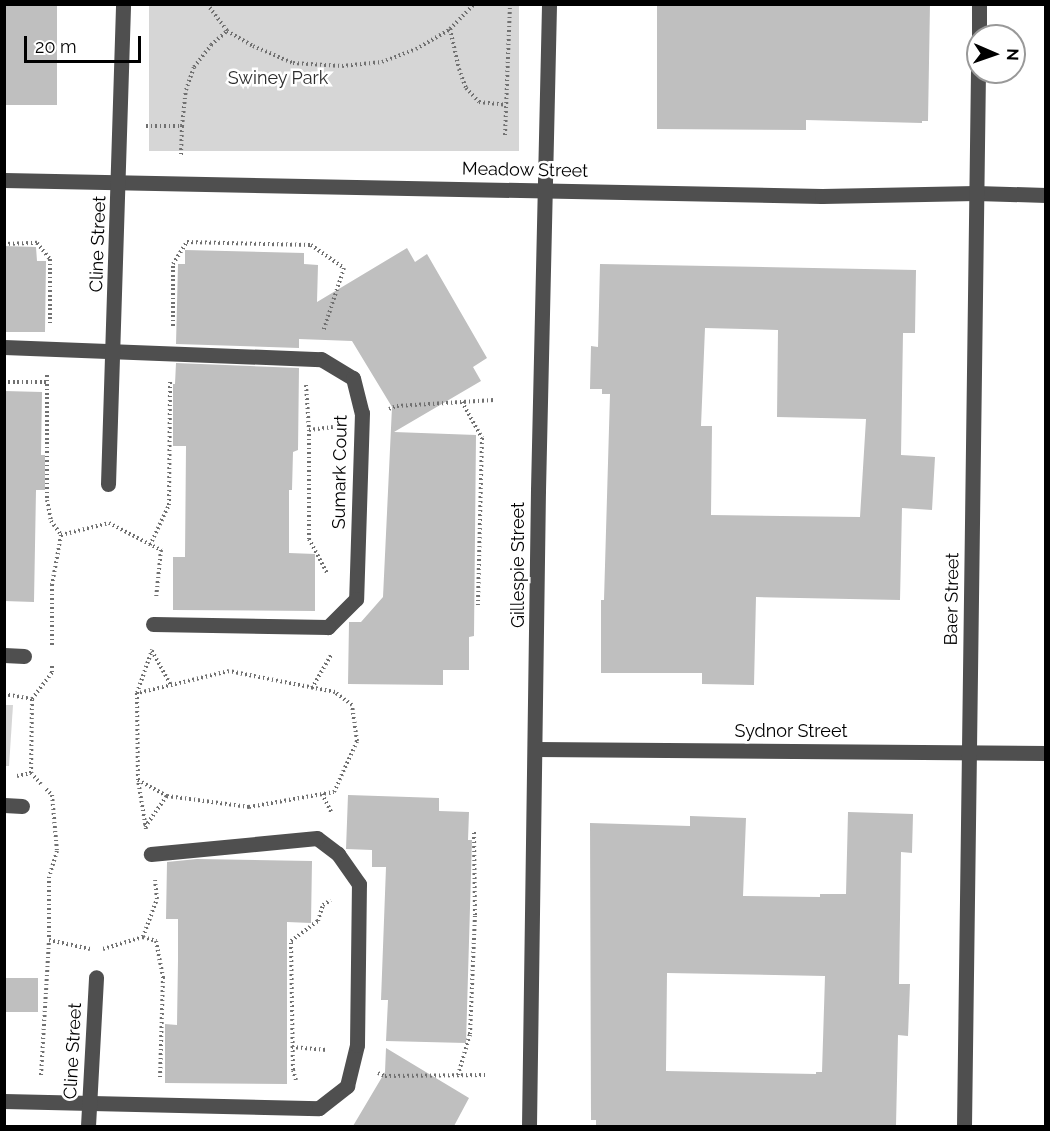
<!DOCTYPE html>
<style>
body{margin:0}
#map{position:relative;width:1050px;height:1131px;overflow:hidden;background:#fff;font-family:Raleway,sans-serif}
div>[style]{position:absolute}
.green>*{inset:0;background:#d6d6d6;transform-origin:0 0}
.building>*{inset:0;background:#bfbfbf;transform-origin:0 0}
.path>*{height:4px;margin-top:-2px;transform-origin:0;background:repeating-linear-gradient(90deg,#717171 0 1.5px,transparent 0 4.5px)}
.minor>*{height:15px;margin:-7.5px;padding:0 7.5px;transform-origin:7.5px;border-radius:7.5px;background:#4f4f4f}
span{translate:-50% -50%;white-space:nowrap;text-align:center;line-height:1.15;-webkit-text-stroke:5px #fff;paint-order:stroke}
.park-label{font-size:18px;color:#2d2d2d}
.street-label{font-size:18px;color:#000}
.frame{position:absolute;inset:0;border:6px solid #000;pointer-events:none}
.north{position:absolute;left:966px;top:24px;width:60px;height:60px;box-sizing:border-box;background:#fff;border:2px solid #999;border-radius:50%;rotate:92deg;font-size:16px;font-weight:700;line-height:24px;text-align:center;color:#000}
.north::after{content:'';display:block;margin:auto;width:21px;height:27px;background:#000;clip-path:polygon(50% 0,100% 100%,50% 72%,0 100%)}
.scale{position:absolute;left:24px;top:36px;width:117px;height:27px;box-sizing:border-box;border:3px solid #000;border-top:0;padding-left:8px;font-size:18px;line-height:21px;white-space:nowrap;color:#000;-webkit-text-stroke:4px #fff;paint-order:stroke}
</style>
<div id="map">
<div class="green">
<div style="left:149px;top:5px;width:370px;height:146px"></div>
<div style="clip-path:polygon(4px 705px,13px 705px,9px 766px,5px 766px)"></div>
</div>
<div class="building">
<div style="left:4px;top:4px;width:53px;height:101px"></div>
<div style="clip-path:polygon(657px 4px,930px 4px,928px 121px,922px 121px,922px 123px,806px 120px,806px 130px,657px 129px)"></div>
<div style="clip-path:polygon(4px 246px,36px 247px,37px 261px,46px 261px,45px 332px,4px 332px)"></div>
<div style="clip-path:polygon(407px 248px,415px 262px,427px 254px,487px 358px,473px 367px,481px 381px,394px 432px,476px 435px,474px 636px,469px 637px,469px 670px,443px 670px,443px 685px,348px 684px,349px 622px,361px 622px,383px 597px,392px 407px,352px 341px,299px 339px,299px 348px,176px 344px,178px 264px,185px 264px,185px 250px,304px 253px,304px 264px,318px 265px,317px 302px)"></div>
<div style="clip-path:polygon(evenodd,600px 264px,916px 270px,915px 333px,903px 333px,901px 455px,935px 457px,932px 510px,902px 508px,900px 600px,756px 597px,754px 685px,702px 684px,702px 673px,601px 673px,601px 600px,604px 600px,610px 394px,602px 394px,602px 389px,590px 389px,591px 346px,598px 347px,600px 264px,705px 328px,778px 330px,777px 417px,866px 419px,860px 517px,711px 515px,712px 426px,701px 426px,705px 328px)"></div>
<div style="clip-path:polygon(176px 363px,299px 368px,298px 450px,293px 452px,292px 490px,289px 490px,289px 553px,315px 554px,315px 611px,173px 610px,173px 557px,185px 557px,186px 446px,173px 446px,173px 384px,175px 384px)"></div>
<div style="clip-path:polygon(4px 391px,42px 392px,41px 455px,45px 455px,45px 490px,36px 490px,34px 602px,4px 601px)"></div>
<div style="clip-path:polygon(348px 795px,439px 798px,439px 811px,469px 812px,468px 840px,472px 840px,466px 1043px,386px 1041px,388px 1000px,381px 1000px,386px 867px,372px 867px,372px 850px,346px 849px)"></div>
<div style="clip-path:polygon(evenodd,848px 812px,913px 814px,912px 853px,901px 852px,899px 984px,910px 984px,908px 1036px,898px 1035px,896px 1126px,596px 1126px,596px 1120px,591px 1120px,590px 823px,690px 826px,690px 816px,746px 818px,743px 896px,820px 897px,820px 894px,846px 894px,848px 812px,667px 973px,825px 976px,822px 1072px,816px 1072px,816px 1074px,666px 1071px,667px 973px)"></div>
<div style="clip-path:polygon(197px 859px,312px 861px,311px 923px,287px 922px,287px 1084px,165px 1083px,165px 1024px,177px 1025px,178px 960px,178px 919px,166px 919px,167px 862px)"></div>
<div style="left:38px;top:978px;width:34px;height:34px;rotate:90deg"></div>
<div style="clip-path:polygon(386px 1048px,469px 1098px,454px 1126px,353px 1126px,385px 1072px)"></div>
</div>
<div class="path">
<div style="left:207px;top:4px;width:34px;rotate:53deg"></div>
<div style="left:227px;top:31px;width:30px;rotate:30deg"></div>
<div style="left:253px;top:46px;width:43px;rotate:23deg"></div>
<div style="left:293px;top:63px;width:49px;rotate:3.5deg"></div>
<div style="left:342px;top:66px;width:40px;rotate:-5.7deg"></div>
<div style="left:382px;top:62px;width:36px;rotate:-21deg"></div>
<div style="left:416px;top:49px;width:39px;rotate:-30deg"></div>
<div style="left:450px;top:29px;width:35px;rotate:-46deg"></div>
<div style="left:450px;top:29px;width:41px;rotate:77.3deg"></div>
<div style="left:459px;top:69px;width:20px;rotate:70deg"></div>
<div style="left:466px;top:88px;width:19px;rotate:47deg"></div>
<div style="left:479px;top:102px;width:27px;rotate:6deg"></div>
<div style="left:146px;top:126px;width:36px"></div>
<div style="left:182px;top:126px;width:31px;rotate:92deg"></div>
<div style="left:182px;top:126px;width:36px;rotate:-84deg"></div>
<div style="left:186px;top:90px;width:24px;rotate:-71deg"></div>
<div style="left:194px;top:67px;width:28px;rotate:-52deg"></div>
<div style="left:211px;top:45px;width:21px;rotate:-41deg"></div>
<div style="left:505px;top:135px;width:131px;rotate:-87.8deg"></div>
<div style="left:4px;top:244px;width:33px;rotate:-2deg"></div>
<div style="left:37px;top:243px;width:21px;rotate:51deg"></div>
<div style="left:50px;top:259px;width:64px;rotate:90deg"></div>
<div style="left:173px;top:326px;width:62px;rotate:-90deg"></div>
<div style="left:173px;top:264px;width:26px;rotate:-58deg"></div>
<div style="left:187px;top:242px;width:124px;rotate:1.4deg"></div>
<div style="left:311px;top:245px;width:40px;rotate:34.9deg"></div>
<div style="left:344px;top:268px;width:67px;rotate:108.2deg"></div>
<div style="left:47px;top:375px;width:125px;rotate:90deg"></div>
<div style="left:47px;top:500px;width:21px;rotate:79deg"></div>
<div style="left:51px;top:521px;width:17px;rotate:54deg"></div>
<div style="left:61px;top:535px;width:51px;rotate:100.2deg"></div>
<div style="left:52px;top:585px;width:63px;rotate:90deg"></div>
<div style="left:4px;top:382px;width:42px"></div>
<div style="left:306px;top:385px;width:45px;rotate:86.2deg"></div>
<div style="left:309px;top:430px;width:24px;rotate:-7deg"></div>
<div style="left:462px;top:402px;width:41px;rotate:60.9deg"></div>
<div style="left:482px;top:438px;width:167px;rotate:91.4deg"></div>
<div style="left:389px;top:409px;width:9px;rotate:-21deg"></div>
<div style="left:397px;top:406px;width:97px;rotate:-3.5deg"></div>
<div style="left:309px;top:430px;width:109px;rotate:90deg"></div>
<div style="left:309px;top:539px;width:40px;rotate:62deg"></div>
<div style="left:61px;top:535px;width:49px;rotate:-14deg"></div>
<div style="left:109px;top:523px;width:59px;rotate:27.4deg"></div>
<div style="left:161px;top:550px;width:48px;rotate:95.9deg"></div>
<div style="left:150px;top:545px;width:44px;rotate:-64.6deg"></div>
<div style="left:169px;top:505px;width:124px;rotate:-89.5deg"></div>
<div style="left:152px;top:651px;width:39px;rotate:61deg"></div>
<div style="left:312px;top:688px;width:39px;rotate:-60deg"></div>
<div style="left:4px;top:694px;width:28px;rotate:10deg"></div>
<div style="left:17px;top:776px;width:14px;rotate:-12deg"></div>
<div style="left:138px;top:780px;width:33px;rotate:29deg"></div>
<div style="left:167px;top:796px;width:83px;rotate:7.6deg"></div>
<div style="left:249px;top:807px;width:86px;rotate:-10deg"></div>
<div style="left:334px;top:792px;width:56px;rotate:-65.7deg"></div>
<div style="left:357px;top:741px;width:36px;rotate:-98deg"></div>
<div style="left:352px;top:705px;width:21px;rotate:-143deg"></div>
<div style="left:335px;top:692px;width:108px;rotate:-168.8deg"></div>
<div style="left:229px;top:671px;width:94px;rotate:166.4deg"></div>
<div style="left:41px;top:784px;width:15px;rotate:-132deg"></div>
<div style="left:31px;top:773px;width:74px;rotate:-89.2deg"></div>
<div style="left:32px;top:699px;width:34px;rotate:-53deg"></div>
<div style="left:52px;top:672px;width:8px;rotate:-90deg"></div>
<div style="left:46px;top:789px;width:8px;rotate:45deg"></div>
<div style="left:52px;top:795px;width:56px;rotate:84.9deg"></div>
<div style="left:57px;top:851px;width:27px;rotate:107deg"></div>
<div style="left:49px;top:877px;width:63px;rotate:90deg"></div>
<div style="left:49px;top:940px;width:42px;rotate:12.4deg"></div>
<div style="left:322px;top:794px;width:22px;rotate:63deg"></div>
<div style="left:145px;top:827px;width:38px;rotate:-55deg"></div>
<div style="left:146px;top:829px;width:50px;rotate:-99.3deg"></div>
<div style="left:138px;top:780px;width:87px;rotate:-90.7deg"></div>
<div style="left:137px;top:693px;width:46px;rotate:-70.8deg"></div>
<div style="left:143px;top:937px;width:14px;rotate:17deg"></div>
<div style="left:156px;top:941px;width:37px;rotate:79deg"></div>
<div style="left:163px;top:977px;width:102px;rotate:91.7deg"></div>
<div style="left:103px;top:949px;width:42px;rotate:-16.7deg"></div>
<div style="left:143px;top:937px;width:40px;rotate:-69.8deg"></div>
<div style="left:157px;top:899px;width:19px;rotate:-96deg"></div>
<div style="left:292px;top:1047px;width:35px;rotate:5deg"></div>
<div style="left:378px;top:1073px;width:8px;rotate:23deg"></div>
<div style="left:385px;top:1076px;width:100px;rotate:-0.6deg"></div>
<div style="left:41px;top:1075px;width:135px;rotate:-86.6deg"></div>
<div style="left:458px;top:1075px;width:43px;rotate:-73.7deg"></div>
<div style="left:470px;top:1034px;width:119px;rotate:-87.6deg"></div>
<div style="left:475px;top:915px;width:83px;rotate:-90.7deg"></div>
<div style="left:296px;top:1080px;width:10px;rotate:-107deg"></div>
<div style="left:293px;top:1070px;width:129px;rotate:-90.9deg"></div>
<div style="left:291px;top:941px;width:34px;rotate:-37deg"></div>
<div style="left:318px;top:921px;width:17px;rotate:-73deg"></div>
<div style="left:323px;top:905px;width:9px;rotate:-32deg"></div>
</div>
<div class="minor">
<div style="left:979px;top:36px;width:32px;rotate:-90deg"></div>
<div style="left:4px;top:180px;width:818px;rotate:1.12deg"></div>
<div style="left:822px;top:196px;width:154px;rotate:-1.1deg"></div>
<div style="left:976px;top:193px;width:70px;rotate:1.6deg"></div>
<div style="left:4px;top:347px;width:317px;rotate:2.2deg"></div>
<div style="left:321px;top:359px;width:37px;rotate:31deg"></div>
<div style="left:353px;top:378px;width:36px;rotate:76deg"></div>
<div style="left:362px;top:413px;width:186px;rotate:91.8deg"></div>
<div style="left:356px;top:599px;width:40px;rotate:135deg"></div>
<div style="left:328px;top:627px;width:175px;rotate:-179deg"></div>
<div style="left:108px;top:484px;width:480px;rotate:-88.2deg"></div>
<div style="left:4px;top:655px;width:20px;rotate:3deg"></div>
<div style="left:536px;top:749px;width:510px;rotate:0.45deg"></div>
<div style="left:4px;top:805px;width:18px;rotate:3deg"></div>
<div style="left:4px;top:1101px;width:315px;rotate:1.3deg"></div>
<div style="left:319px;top:1108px;width:36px;rotate:-38deg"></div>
<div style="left:347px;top:1086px;width:42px;rotate:-76.3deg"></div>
<div style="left:357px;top:1045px;width:161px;rotate:-89.3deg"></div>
<div style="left:359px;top:884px;width:37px;rotate:-125deg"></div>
<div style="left:338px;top:854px;width:26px;rotate:-143deg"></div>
<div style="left:317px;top:838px;width:167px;rotate:174.5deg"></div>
<div style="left:88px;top:1126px;width:149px;rotate:-86.9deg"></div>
<div style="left:529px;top:1126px;width:636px;rotate:-89.19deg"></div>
<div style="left:538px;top:490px;width:486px;rotate:-88.7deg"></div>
<div style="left:964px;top:1126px;width:1054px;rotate:-89.24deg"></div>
</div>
<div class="park-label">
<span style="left:278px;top:78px">Swiney Park</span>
</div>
<div class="street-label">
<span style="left:525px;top:170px;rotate:1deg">Meadow Street</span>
<span style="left:98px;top:244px;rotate:-88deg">Cline Street</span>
<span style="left:340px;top:472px;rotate:-89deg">Sumark Court</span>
<span style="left:518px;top:565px;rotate:-90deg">Gillespie Street</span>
<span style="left:952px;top:599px;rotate:-89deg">Baer Street</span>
<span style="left:791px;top:731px">Sydnor Street</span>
<span style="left:73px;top:1051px;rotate:-87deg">Cline Street</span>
</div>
<div class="frame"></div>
<div class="north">N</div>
<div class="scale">20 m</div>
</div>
